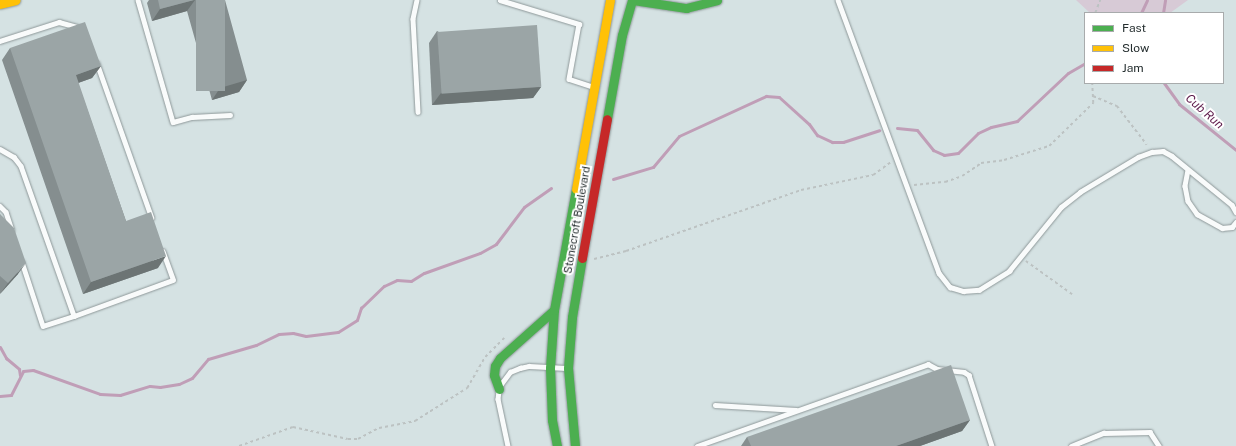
<!DOCTYPE html>
<style>
body{margin:0}
#map{position:relative;width:1236px;height:446px;overflow:hidden;background:#d5e2e3;font-family:"Public Sans",sans-serif}
div>[style]{position:absolute}
.green>*{inset:0;background:#d7cad6}
.stream>*{height:3px;margin:-1.5px;padding:0 1.5px;transform-origin:1.5px;border-radius:1.5px;background:#c09eb7}
.path>*{height:1.5px;margin-top:-0.75px;transform-origin:0;background:repeating-linear-gradient(90deg,#bcc2c2 0 3px,transparent 0 6px)}
.roads{filter:drop-shadow(0 0 1px #8e9899) drop-shadow(0 0 1px #8e9899)}
.lane>*{height:4.5px;margin:-2.25px;padding:0 2.25px;transform-origin:2.25px;border-radius:2.25px;background:#f9fbfb}
.fast>*{height:9px;margin:-4.5px;padding:0 4.5px;transform-origin:4.5px;border-radius:4.5px;background:#4caf50}
.slow>*{height:9px;margin:-4.5px;padding:0 4.5px;transform-origin:4.5px;border-radius:4.5px;background:#ffc107}
.jam>*{height:9px;margin:-4.5px;padding:0 4.5px;transform-origin:4.5px;border-radius:4.5px;background:#c62828}
.wall>*{inset:0;background:#858e8f}
.shaded-wall>*{inset:0;background:#6c7474}
.building>*{inset:0;background:#9ba5a6;transform-origin:0 0}
span{translate:-50% -50%;white-space:nowrap;text-align:center;line-height:1.15;-webkit-text-stroke:4px #fff;paint-order:stroke}
.street-label{font-size:11px;color:#252e2f}
.water-label{font-size:12px;color:#61204f;font-style:italic}
.legend{position:absolute;left:1084px;top:12px;width:140px;height:72px;box-sizing:border-box;background:#fff;border:1px solid #a8abac;margin:0;padding:5px 7px;list-style:none;font-size:12px;color:#252e2f}
.legend li{display:flex;align-items:center;gap:8px;height:20px}
.legend b{width:20px;border:1px solid #a8abac}
</style>
<div id="map">
<div class="green">
<div style="clip-path:polygon(1076px 0,1188px 0,1170px 13px,1090px 13px)"></div>
</div>
<div class="stream">
<div style="left:1141px;top:13px;width:14px;rotate:-65deg"></div>
<div style="left:1163px;top:13px;width:13px;rotate:-81deg"></div>
<div style="left:1164px;top:83px;width:26px;rotate:54deg"></div>
<div style="left:1179px;top:104px;width:73px;rotate:38.9deg"></div>
<div style="left:897px;top:128px;width:20px;rotate:6deg"></div>
<div style="left:917px;top:130px;width:26px;rotate:51deg"></div>
<div style="left:933px;top:150px;width:12px;rotate:24deg"></div>
<div style="left:944px;top:155px;width:14px;rotate:-8deg"></div>
<div style="left:958px;top:153px;width:28px;rotate:-45deg"></div>
<div style="left:978px;top:133px;width:14px;rotate:-25deg"></div>
<div style="left:991px;top:127px;width:27px;rotate:-13deg"></div>
<div style="left:1017px;top:121px;width:70px;rotate:-43.3deg"></div>
<div style="left:1068px;top:73px;width:20px;rotate:-30deg"></div>
<div style="left:613px;top:179px;width:42px;rotate:-16.7deg"></div>
<div style="left:653px;top:167px;width:40px;rotate:-50deg"></div>
<div style="left:679px;top:136px;width:96px;rotate:-24.7deg"></div>
<div style="left:766px;top:96px;width:13px;rotate:4deg"></div>
<div style="left:779px;top:97px;width:40px;rotate:42deg"></div>
<div style="left:809px;top:124px;width:14px;rotate:54deg"></div>
<div style="left:817px;top:135px;width:17px;rotate:25deg"></div>
<div style="left:832px;top:142px;width:11px"></div>
<div style="left:843px;top:142px;width:38px;rotate:-18deg"></div>
<div style="left:0;top:347px;width:13px;rotate:61deg"></div>
<div style="left:6px;top:358px;width:17px;rotate:40deg"></div>
<div style="left:19px;top:369px;width:6px;rotate:81deg"></div>
<div style="left:0;top:396px;width:11px;rotate:-5deg"></div>
<div style="left:11px;top:395px;width:27px;rotate:-63deg"></div>
<div style="left:23px;top:371px;width:10px;rotate:-6deg"></div>
<div style="left:33px;top:370px;width:71px;rotate:19.7deg"></div>
<div style="left:100px;top:394px;width:20px;rotate:3deg"></div>
<div style="left:120px;top:395px;width:31px;rotate:-17deg"></div>
<div style="left:150px;top:386px;width:10px;rotate:6deg"></div>
<div style="left:160px;top:387px;width:19px;rotate:-9deg"></div>
<div style="left:179px;top:384px;width:14px;rotate:-25deg"></div>
<div style="left:192px;top:378px;width:25px;rotate:-50deg"></div>
<div style="left:208px;top:359px;width:50px;rotate:-16.3deg"></div>
<div style="left:256px;top:345px;width:25px;rotate:-26deg"></div>
<div style="left:279px;top:334px;width:14px;rotate:-4deg"></div>
<div style="left:293px;top:333px;width:13px;rotate:13deg"></div>
<div style="left:306px;top:336px;width:32px;rotate:-7deg"></div>
<div style="left:338px;top:332px;width:22px;rotate:-32deg"></div>
<div style="left:357px;top:320px;width:13px;rotate:-72deg"></div>
<div style="left:361px;top:308px;width:32px;rotate:-44deg"></div>
<div style="left:384px;top:286px;width:14px;rotate:-25deg"></div>
<div style="left:397px;top:280px;width:14px;rotate:4deg"></div>
<div style="left:411px;top:281px;width:15px;rotate:-32deg"></div>
<div style="left:424px;top:273px;width:59px;rotate:-19.7deg"></div>
<div style="left:480px;top:253px;width:18px;rotate:-29deg"></div>
<div style="left:496px;top:244px;width:46px;rotate:-52.9deg"></div>
<div style="left:524px;top:207px;width:33px;rotate:-35deg"></div>
</div>
<div class="path">
<div style="left:1095px;top:13px;width:14px;rotate:-69deg"></div>
<div style="left:1093px;top:96px;width:26px;rotate:23deg"></div>
<div style="left:1117px;top:106px;width:49px;rotate:52.4deg"></div>
<div style="left:914px;top:185px;width:31px;rotate:-6deg"></div>
<div style="left:945px;top:182px;width:18px;rotate:-19deg"></div>
<div style="left:962px;top:176px;width:23px;rotate:-34deg"></div>
<div style="left:981px;top:163px;width:23px;rotate:-7deg"></div>
<div style="left:1004px;top:160px;width:47px;rotate:-17.3deg"></div>
<div style="left:1049px;top:146px;width:62px;rotate:-44.3deg"></div>
<div style="left:1093px;top:103px;width:20px;rotate:-93deg"></div>
<div style="left:594px;top:259px;width:33px;rotate:-14deg"></div>
<div style="left:626px;top:251px;width:185px;rotate:-19.2deg"></div>
<div style="left:801px;top:190px;width:74px;rotate:-11.8deg"></div>
<div style="left:873px;top:175px;width:22px;rotate:-36deg"></div>
<div style="left:1026px;top:261px;width:57px;rotate:35.7deg"></div>
<div style="left:239px;top:446px;width:57px;rotate:-19.4deg"></div>
<div style="left:293px;top:427px;width:56px;rotate:12.3deg"></div>
<div style="left:348px;top:439px;width:10px"></div>
<div style="left:358px;top:439px;width:24px;rotate:-28deg"></div>
<div style="left:379px;top:428px;width:37px;rotate:-11deg"></div>
<div style="left:415px;top:421px;width:62px;rotate:-32.4deg"></div>
<div style="left:467px;top:388px;width:36px;rotate:-60deg"></div>
<div style="left:485px;top:357px;width:27px;rotate:-45deg"></div>
</div>
<div class="roads">
<div class="lane">
<div style="left:138px;top:0;width:127px;rotate:74deg"></div>
<div style="left:173px;top:122px;width:20px;rotate:-15deg"></div>
<div style="left:192px;top:117px;width:38px;rotate:-3deg"></div>
<div style="left:417px;top:0;width:19px;rotate:102deg"></div>
<div style="left:413px;top:19px;width:93px;rotate:86.9deg"></div>
<div style="left:500px;top:0;width:83px;rotate:16.9deg"></div>
<div style="left:579px;top:24px;width:56px;rotate:100.3deg"></div>
<div style="left:569px;top:79px;width:26px;rotate:18deg"></div>
<div style="left:838px;top:0;width:291px;rotate:69.7deg"></div>
<div style="left:939px;top:273px;width:18px;rotate:52deg"></div>
<div style="left:950px;top:287px;width:14px;rotate:17deg"></div>
<div style="left:963px;top:291px;width:16px;rotate:-4deg"></div>
<div style="left:979px;top:290px;width:36px;rotate:-32deg"></div>
<div style="left:1009px;top:271px;width:82px;rotate:-50.9deg"></div>
<div style="left:1061px;top:207px;width:24px;rotate:-38deg"></div>
<div style="left:1080px;top:192px;width:68px;rotate:-31.1deg"></div>
<div style="left:1138px;top:157px;width:15px;rotate:-20deg"></div>
<div style="left:1152px;top:152px;width:11px;rotate:-5deg"></div>
<div style="left:1163px;top:151px;width:10px;rotate:29deg"></div>
<div style="left:1172px;top:156px;width:77px;rotate:39.2deg"></div>
<div style="left:1232px;top:205px;width:8px;rotate:60deg"></div>
<div style="left:0;top:41px;width:62px;rotate:-17.9deg"></div>
<div style="left:59px;top:22px;width:23px;rotate:15deg"></div>
<div style="left:97px;top:63px;width:164px;rotate:70.5deg"></div>
<div style="left:0;top:149px;width:16px;rotate:30deg"></div>
<div style="left:14px;top:157px;width:11px;rotate:52deg"></div>
<div style="left:21px;top:166px;width:159px;rotate:70.5deg"></div>
<div style="left:74px;top:316px;width:105px;rotate:-20deg"></div>
<div style="left:173px;top:280px;width:30px;rotate:-110deg"></div>
<div style="left:1188px;top:170px;width:16px;rotate:101deg"></div>
<div style="left:1185px;top:186px;width:15px;rotate:79deg"></div>
<div style="left:1188px;top:201px;width:16px;rotate:55deg"></div>
<div style="left:1197px;top:214px;width:29px;rotate:29deg"></div>
<div style="left:1222px;top:228px;width:10px;rotate:-6deg"></div>
<div style="left:1232px;top:227px;width:6px;rotate:-51deg"></div>
<div style="left:0;top:206px;width:8px;rotate:45deg"></div>
<div style="left:6px;top:212px;width:19px;rotate:72deg"></div>
<div style="left:22px;top:262px;width:67px;rotate:71.8deg"></div>
<div style="left:43px;top:326px;width:33px;rotate:-18deg"></div>
<div style="left:501px;top:384px;width:15px;rotate:-53deg"></div>
<div style="left:510px;top:372px;width:11px;rotate:-22deg"></div>
<div style="left:520px;top:368px;width:9px;rotate:-13deg"></div>
<div style="left:529px;top:366px;width:37px;rotate:3deg"></div>
<div style="left:499px;top:391px;width:8px;rotate:97deg"></div>
<div style="left:498px;top:399px;width:48px;rotate:78deg"></div>
<div style="left:715px;top:405px;width:81px;rotate:3.5deg"></div>
<div style="left:697px;top:446px;width:245px;rotate:-19.5deg"></div>
<div style="left:928px;top:364px;width:10px;rotate:29deg"></div>
<div style="left:937px;top:369px;width:27px;rotate:6deg"></div>
<div style="left:964px;top:372px;width:6px;rotate:31deg"></div>
<div style="left:969px;top:375px;width:75px;rotate:72.1deg"></div>
<div style="left:1071px;top:446px;width:35px;rotate:-22deg"></div>
<div style="left:1104px;top:433px;width:46px;rotate:-1.2deg"></div>
<div style="left:1150px;top:432px;width:17px;rotate:57deg"></div>
</div>
<div class="fast">
<div style="left:633px;top:0;width:54px;rotate:8.6deg"></div>
<div style="left:686px;top:8px;width:32px;rotate:-14deg"></div>
<div style="left:607px;top:119px;width:85px;rotate:-79.9deg"></div>
<div style="left:622px;top:35px;width:36px;rotate:-74deg"></div>
<div style="left:499px;top:389px;width:15px;rotate:-110deg"></div>
<div style="left:494px;top:375px;width:9px;rotate:-84deg"></div>
<div style="left:495px;top:366px;width:9px;rotate:-58deg"></div>
<div style="left:500px;top:358px;width:72px;rotate:-41.6deg"></div>
<div style="left:557px;top:446px;width:26px;rotate:-101deg"></div>
<div style="left:552px;top:420px;width:52px;rotate:-92.2deg"></div>
<div style="left:550px;top:368px;width:58px;rotate:-86.1deg"></div>
<div style="left:554px;top:310px;width:123px;rotate:-79.7deg"></div>
<div style="left:575px;top:446px;width:78px;rotate:-95.1deg"></div>
<div style="left:568px;top:368px;width:51px;rotate:-85.5deg"></div>
<div style="left:572px;top:317px;width:60px;rotate:-80.4deg"></div>
</div>
<div class="slow">
<div style="left:0;top:4px;width:16px;rotate:-14deg"></div>
<div style="left:576px;top:189px;width:192px;rotate:-79.8deg"></div>
</div>
<div class="jam">
<div style="left:582px;top:258px;width:141px;rotate:-79.8deg"></div>
</div>
</div>
<div class="wall">
<div style="clip-path:polygon(149px 0,225px 0,247px 80px,239px 92px,212px 100px,187px 11px,152px 21px,147px 3px)"></div>
<div style="clip-path:polygon(437px 31px,541px 87px,533px 98px,432px 105px,429px 43px)"></div>
<div style="clip-path:polygon(10px 48px,101px 66px,92px 78px,78px 83px,126px 221px,158px 268px,83px 294px,2px 60px)"></div>
<div style="clip-path:polygon(0 214px,18px 274px,0 294px)"></div>
<div style="clip-path:polygon(970px 420px,962px 431px,920px 446px,741px 446px,747px 437px)"></div>
</div>
<div class="shaded-wall">
<div style="clip-path:polygon(194px 0,195px 0,187px 11px,152px 21px,160px 9px)"></div>
<div style="clip-path:polygon(101px 66px,92px 78px,67px 87px,76px 75px)"></div>
<div style="clip-path:polygon(247px 80px,239px 92px,212px 100px,220px 88px)"></div>
<div style="clip-path:polygon(541px 87px,533px 98px,432px 105px,441px 93px)"></div>
<div style="clip-path:polygon(166px 256px,158px 268px,83px 294px,91px 282px)"></div>
<div style="clip-path:polygon(26px 263px,18px 274px,0 294px,8px 283px)"></div>
<div style="clip-path:polygon(970px 420px,962px 431px,920px 446px,896px 446px)"></div>
</div>
<div class="building">
<div style="clip-path:polygon(158px 0,194px 0,160px 9px)"></div>
<div style="left:196px;top:0;width:29px;height:91px"></div>
<div style="clip-path:polygon(85px 22px,101px 66px,76px 75px,126px 221px,151px 212px,166px 256px,91px 282px,10px 48px)"></div>
<div style="left:537px;top:25px;width:62px;height:100px;rotate:86deg"></div>
<div style="clip-path:polygon(0 214px,14px 228px,26px 263px,8px 283px,0 276px)"></div>
<div style="clip-path:polygon(951px 365px,970px 420px,896px 446px,751px 446px,747px 437px)"></div>
</div>
<div class="street-label">
<span style="left:577px;top:220px;rotate:-80deg">Stonecroft Boulevard</span>
</div>
<div class="water-label">
<span style="left:1204px;top:112px;rotate:41deg">Cub Run</span>
</div>
<ul class="legend">
<li><b style="height:5px;background:#4caf50"></b>Fast</li>
<li><b style="height:5px;background:#ffc107"></b>Slow</li>
<li><b style="height:5px;background:#c62828"></b>Jam</li>
</ul>
</div>
